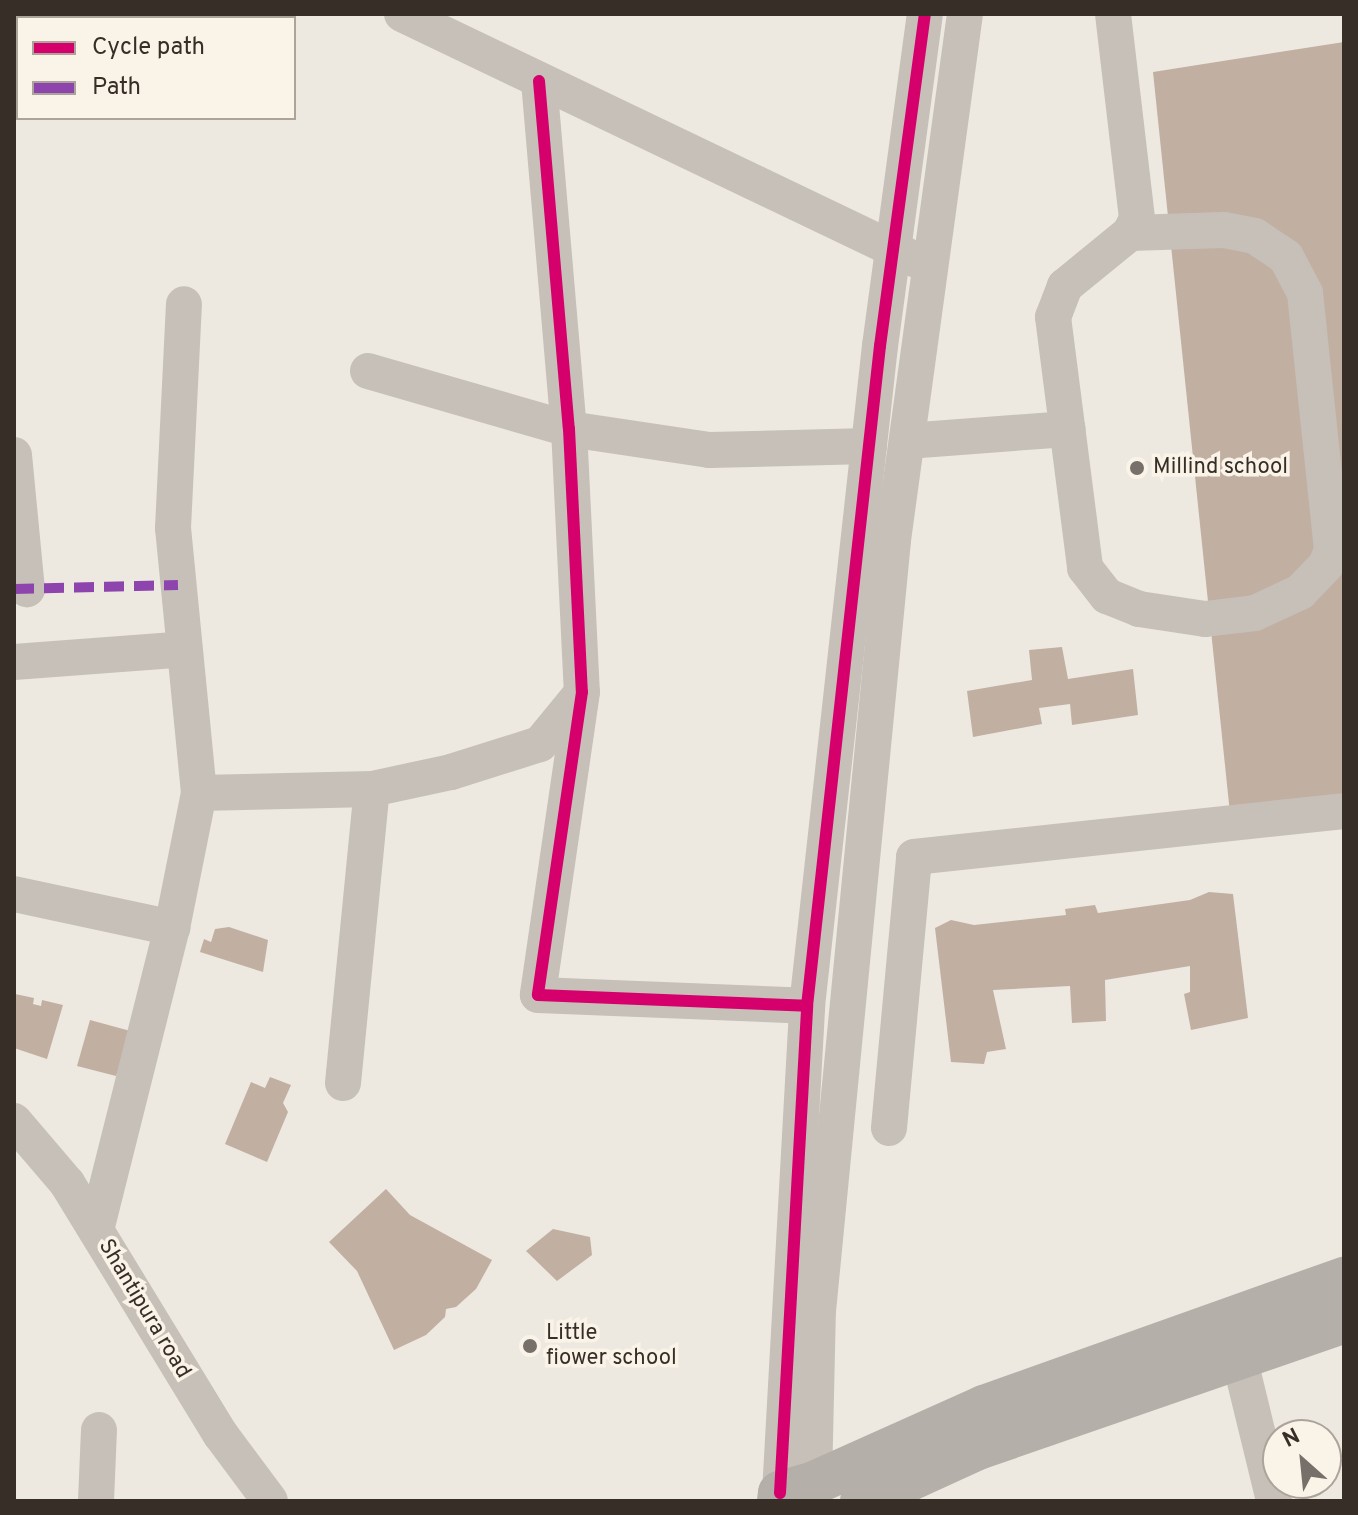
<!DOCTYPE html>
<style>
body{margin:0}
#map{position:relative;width:1358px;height:1515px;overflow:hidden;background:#ede9e1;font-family:Overpass,sans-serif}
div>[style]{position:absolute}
.building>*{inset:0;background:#c1afa2}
.minor>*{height:36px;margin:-18px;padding:0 18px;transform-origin:18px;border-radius:18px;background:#c6c0b9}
.major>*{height:44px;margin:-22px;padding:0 22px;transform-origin:22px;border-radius:22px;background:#b5afa9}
.quiet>*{height:10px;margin-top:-5px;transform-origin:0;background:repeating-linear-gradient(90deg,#8e44ad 0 20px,transparent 0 30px)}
.cycleway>*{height:12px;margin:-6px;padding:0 6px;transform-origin:6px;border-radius:6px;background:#d6006c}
.dots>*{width:22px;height:22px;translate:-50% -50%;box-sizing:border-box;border:4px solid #faf3e8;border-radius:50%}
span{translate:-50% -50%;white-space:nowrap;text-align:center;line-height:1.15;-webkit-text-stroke:7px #faf3e8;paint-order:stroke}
.poi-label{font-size:22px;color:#372e28}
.left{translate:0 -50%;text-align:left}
.street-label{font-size:22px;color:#372e28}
.frame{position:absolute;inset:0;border:16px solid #372e28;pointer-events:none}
.legend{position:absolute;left:16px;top:16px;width:280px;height:104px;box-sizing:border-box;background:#faf3e8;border:2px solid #aca49b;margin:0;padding:10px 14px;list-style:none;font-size:24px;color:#372e28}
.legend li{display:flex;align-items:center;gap:16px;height:40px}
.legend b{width:40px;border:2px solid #aca49b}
.north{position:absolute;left:1262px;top:1419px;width:80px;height:80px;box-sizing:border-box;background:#faf3e8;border:2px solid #aca49b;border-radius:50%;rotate:333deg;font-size:22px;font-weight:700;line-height:32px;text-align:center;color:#372e28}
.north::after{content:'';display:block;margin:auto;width:28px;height:36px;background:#776f69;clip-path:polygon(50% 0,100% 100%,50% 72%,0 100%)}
</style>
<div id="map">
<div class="building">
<div style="clip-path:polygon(1344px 42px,1344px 796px,1231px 823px,1153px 72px)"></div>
<div style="clip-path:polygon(1062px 647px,1068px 679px,1133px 669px,1138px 715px,1072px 725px,1070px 704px,1039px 708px,1042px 724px,973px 737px,967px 691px,1032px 680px,1029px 650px)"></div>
<div style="clip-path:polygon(1209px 892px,1233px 894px,1248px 1018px,1191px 1030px,1184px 994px,1190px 992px,1190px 966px,1105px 980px,1106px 1021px,1072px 1023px,1070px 986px,993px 990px,1006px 1049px,987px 1052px,984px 1064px,951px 1062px,935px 928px,951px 920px,974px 925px,1066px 915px,1065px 909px,1095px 905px,1098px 913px,1190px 900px)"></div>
<div style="clip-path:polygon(229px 927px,268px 940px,263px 972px,200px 952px,204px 939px,211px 942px,215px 929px)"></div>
<div style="clip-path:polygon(15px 994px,34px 998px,33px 1004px,41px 1006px,42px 1000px,63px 1005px,47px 1059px,14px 1048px)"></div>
<div style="clip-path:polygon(90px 1020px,134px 1032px,116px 1076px,77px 1066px)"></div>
<div style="clip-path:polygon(270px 1077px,291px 1085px,283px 1103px,288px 1112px,267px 1162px,225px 1144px,251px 1082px,265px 1088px)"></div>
<div style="clip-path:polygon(386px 1189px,410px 1215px,492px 1260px,476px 1289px,456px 1307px,446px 1309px,445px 1317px,426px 1335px,394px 1350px,357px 1271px,329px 1242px)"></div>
<div style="clip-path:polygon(553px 1229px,590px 1237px,592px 1255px,557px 1281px,526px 1251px)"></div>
</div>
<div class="minor">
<div style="left:402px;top:14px;width:568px;rotate:25.57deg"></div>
<div style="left:1113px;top:14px;width:206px;rotate:83.3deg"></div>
<div style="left:1137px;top:219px;width:16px;rotate:117deg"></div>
<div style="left:1130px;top:233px;width:84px;rotate:140.8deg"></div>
<div style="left:1065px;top:286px;width:33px;rotate:111deg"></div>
<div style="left:1053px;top:317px;width:253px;rotate:82.7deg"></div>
<div style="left:1085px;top:568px;width:36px;rotate:52deg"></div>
<div style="left:1107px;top:596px;width:35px;rotate:22deg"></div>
<div style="left:1139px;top:609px;width:67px;rotate:8.6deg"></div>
<div style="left:1205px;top:619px;width:50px;rotate:-6.8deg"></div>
<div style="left:1255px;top:613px;width:50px;rotate:-25deg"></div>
<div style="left:1300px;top:592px;width:37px;rotate:-46deg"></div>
<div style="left:1326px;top:565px;width:16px;rotate:-68deg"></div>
<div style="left:1332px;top:550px;width:258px;rotate:-96deg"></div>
<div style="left:1305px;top:293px;width:41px;rotate:-117.8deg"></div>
<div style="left:1286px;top:257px;width:37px;rotate:-146deg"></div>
<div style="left:1255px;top:236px;width:32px;rotate:-169deg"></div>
<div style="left:1224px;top:230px;width:94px;rotate:178.2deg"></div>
<div style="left:539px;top:81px;width:349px;rotate:85.1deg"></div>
<div style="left:569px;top:429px;width:263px;rotate:87.2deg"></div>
<div style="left:582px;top:692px;width:306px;rotate:98.3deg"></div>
<div style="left:538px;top:995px;width:269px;rotate:2.3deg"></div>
<div style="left:368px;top:371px;width:209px;rotate:16.1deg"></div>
<div style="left:569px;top:429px;width:142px;rotate:8.5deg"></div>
<div style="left:709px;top:450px;width:160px;rotate:-1.4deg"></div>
<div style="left:907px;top:441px;width:161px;rotate:-4.3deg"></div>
<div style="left:14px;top:455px;width:135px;rotate:84.5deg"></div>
<div style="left:14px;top:662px;width:171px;rotate:-4.3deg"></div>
<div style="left:199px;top:793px;width:173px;rotate:-1.3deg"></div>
<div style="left:372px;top:789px;width:81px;rotate:-12.1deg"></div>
<div style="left:451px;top:772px;width:93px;rotate:-17.5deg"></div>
<div style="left:540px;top:744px;width:65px;rotate:-50.6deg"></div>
<div style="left:14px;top:894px;width:162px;rotate:12.1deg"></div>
<div style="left:343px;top:1083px;width:295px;rotate:-84.4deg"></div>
<div style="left:14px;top:1121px;width:82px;rotate:49.5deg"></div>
<div style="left:67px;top:1183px;width:295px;rotate:58.6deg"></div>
<div style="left:221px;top:1435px;width:82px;rotate:53.4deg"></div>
<div style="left:889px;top:1128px;width:272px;rotate:-84.7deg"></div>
<div style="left:914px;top:857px;width:432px;rotate:-6.1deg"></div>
<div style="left:96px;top:1230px;width:311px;rotate:-75.9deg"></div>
<div style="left:172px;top:928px;width:138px;rotate:-78.7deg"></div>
<div style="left:199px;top:793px;width:266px;rotate:-95.6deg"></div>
<div style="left:173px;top:528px;width:224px;rotate:-87.2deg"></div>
<div style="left:1239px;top:1357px;width:148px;rotate:76.3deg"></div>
<div style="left:814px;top:1483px;width:172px;rotate:-88.7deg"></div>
<div style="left:818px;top:1311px;width:775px;rotate:-84.44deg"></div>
<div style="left:893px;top:540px;width:531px;rotate:-82.21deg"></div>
<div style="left:780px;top:1493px;width:488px;rotate:-86.8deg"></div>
<div style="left:807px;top:1006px;width:664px;rotate:-83.69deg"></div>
<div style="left:880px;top:346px;width:335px;rotate:-82.3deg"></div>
<div style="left:96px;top:1501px;width:71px;rotate:-87.6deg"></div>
</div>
<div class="major">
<div style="left:779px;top:1501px;width:8px;rotate:-83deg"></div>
<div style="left:780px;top:1493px;width:35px;rotate:-16deg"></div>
<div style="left:814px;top:1483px;width:186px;rotate:-24.1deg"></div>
<div style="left:984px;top:1407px;width:382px;rotate:-19.6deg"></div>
<div style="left:862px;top:1501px;width:128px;rotate:-24.6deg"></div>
<div style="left:978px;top:1448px;width:387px;rotate:-19.1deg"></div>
</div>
<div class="quiet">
<div style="left:14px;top:589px;width:164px;rotate:-1.4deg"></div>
</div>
<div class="cycleway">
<div style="left:539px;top:81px;width:349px;rotate:85.1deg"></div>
<div style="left:569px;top:429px;width:263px;rotate:87.2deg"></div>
<div style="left:582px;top:692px;width:306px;rotate:98.3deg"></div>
<div style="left:538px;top:995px;width:269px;rotate:2.3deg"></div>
<div style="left:780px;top:1493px;width:488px;rotate:-86.8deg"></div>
<div style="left:807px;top:1006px;width:664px;rotate:-83.69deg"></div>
<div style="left:880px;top:346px;width:335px;rotate:-82.3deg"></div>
</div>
<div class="dots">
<div style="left:1137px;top:468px;background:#776f69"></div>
<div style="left:530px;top:1346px;background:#776f69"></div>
</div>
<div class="poi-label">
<span class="left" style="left:1153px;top:468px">Millind school</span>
<span class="left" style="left:546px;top:1346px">Little<br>fiower school</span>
</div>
<div class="street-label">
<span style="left:144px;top:1309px;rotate:59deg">Shantipura road</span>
</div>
<div class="frame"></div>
<ul class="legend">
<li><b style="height:10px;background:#d6006c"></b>Cycle path</li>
<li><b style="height:10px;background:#8e44ad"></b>Path</li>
</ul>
<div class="north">N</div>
</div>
